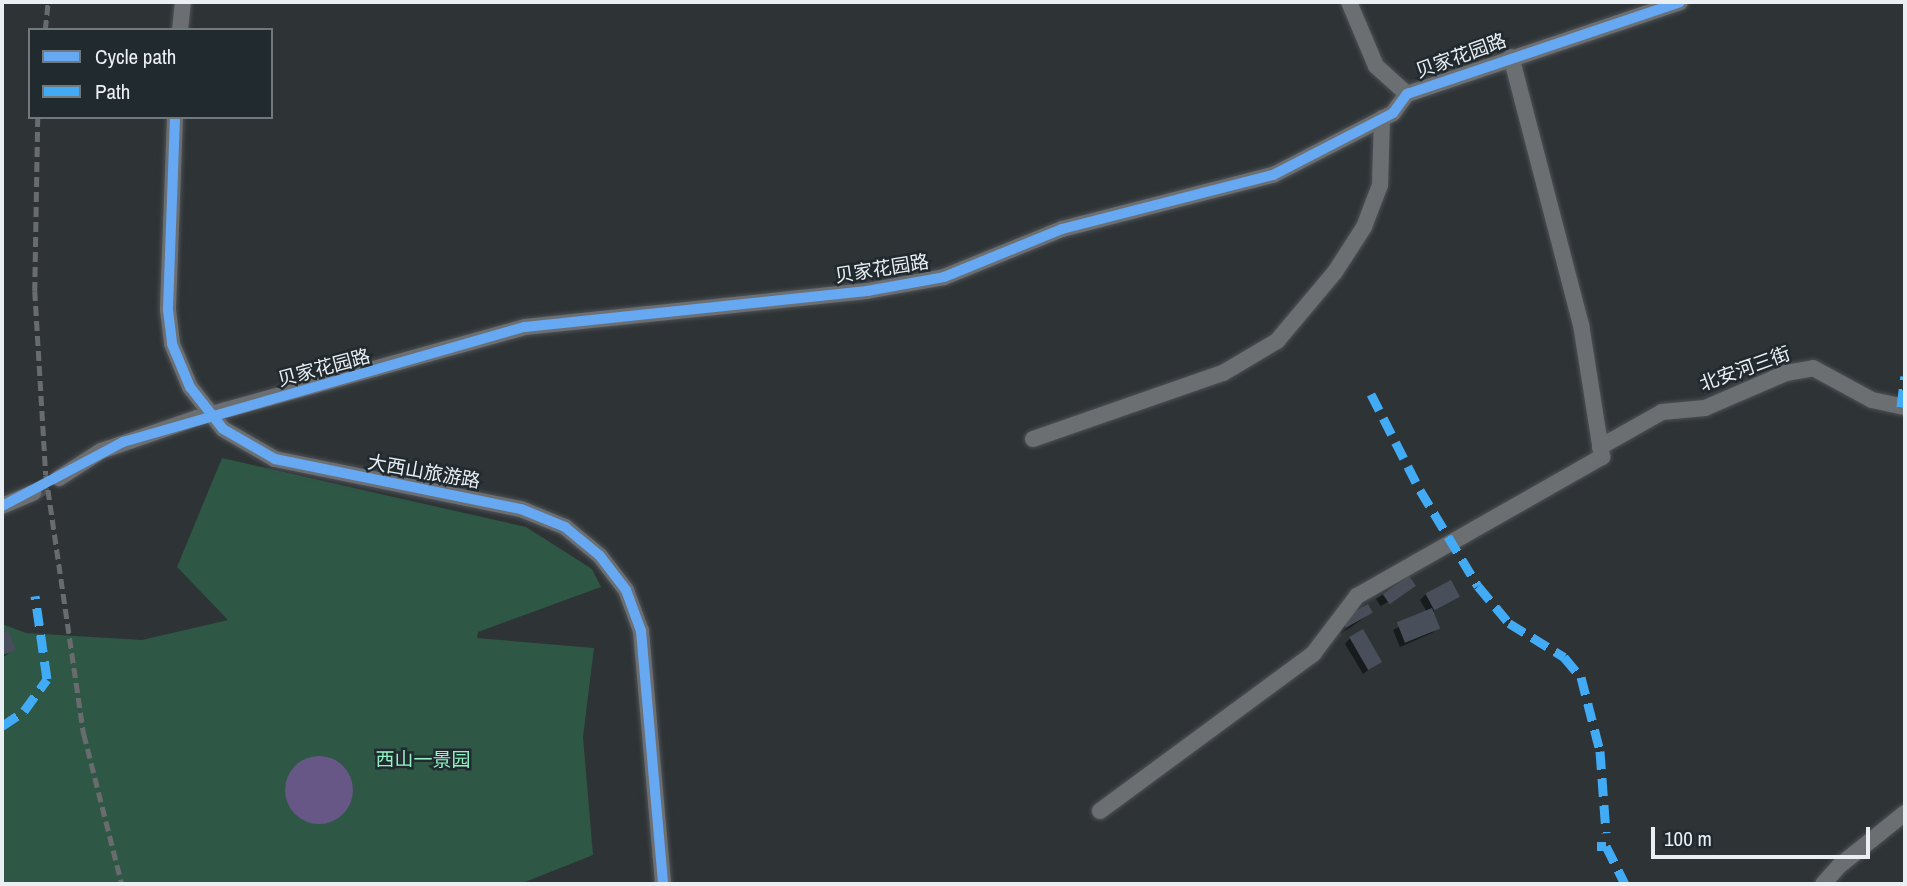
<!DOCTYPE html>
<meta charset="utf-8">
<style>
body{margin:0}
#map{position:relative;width:1907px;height:886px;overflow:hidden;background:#2e3336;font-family:"Archivo Narrow","Noto Sans SC",sans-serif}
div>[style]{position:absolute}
.green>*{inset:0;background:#2e5746}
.water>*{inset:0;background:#675786}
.round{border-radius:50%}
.shadow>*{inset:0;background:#0007;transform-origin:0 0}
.building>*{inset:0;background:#484f5a;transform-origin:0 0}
.minor-tunnel>*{height:16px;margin-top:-8px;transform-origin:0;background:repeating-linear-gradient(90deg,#4a4f52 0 16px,transparent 0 24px)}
.roads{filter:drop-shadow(0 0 2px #4d5155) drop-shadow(0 0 2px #4d5155)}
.minor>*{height:16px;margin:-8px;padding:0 8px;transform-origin:8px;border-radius:8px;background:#6c6f72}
.rail>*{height:4.5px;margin-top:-2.25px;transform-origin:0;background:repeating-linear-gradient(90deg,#696c6e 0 10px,transparent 0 15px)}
.quiet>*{height:9px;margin-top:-4.5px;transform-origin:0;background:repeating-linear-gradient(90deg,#42abf6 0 18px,transparent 0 27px)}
.cycleway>*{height:10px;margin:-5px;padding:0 5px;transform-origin:5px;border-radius:5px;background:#66a8f1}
span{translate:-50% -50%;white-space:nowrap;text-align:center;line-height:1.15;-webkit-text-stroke:5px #212a2f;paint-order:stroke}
.street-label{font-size:19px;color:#eaeff3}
.park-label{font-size:19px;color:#94f3c5}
.frame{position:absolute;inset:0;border:4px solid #eaeff3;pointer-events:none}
.legend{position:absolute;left:28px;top:28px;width:245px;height:91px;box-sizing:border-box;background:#212a2f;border:2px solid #71797d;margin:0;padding:9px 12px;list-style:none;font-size:21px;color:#eaeff3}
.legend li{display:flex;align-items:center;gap:14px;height:35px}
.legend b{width:35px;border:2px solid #71797d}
.scale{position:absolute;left:1651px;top:827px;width:219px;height:32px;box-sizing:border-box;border:4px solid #eaeff3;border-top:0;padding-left:9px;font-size:21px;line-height:24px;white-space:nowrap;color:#eaeff3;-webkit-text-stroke:5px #212a2f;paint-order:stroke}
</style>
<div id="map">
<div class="green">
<div style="clip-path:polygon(222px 458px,526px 527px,592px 569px,601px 587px,478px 632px,477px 638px,594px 648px,583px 737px,593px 855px,520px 884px,2px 884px,2px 624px,26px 633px,142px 640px,228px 620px,177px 567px)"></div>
</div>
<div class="water">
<div class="round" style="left:285px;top:756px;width:68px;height:68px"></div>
</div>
<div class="shadow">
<div style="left:1409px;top:578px;width:9px;height:39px;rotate:58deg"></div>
<div style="clip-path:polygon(1426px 594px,1458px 597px,1432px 612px,1438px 627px,1432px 633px,1400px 647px,1393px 630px,1427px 612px,1420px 600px)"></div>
<div style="clip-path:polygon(1371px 613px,1341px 634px,1337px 627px)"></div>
<div style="clip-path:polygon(7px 632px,14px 649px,2px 658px,2px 634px)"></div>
<div style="clip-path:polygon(1350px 638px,1380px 661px,1363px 674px,1345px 644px)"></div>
</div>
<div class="building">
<div style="left:1409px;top:576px;width:12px;height:32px;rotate:55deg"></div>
<div style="left:1451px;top:580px;width:19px;height:29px;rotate:62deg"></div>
<div style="left:1368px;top:604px;width:10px;height:31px;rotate:61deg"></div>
<div style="left:1432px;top:608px;width:22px;height:38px;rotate:68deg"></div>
<div style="left:1363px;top:629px;width:38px;height:16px;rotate:60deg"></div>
<div style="clip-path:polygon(8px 630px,16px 650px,3px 655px,2px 633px)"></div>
</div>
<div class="minor-tunnel">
<div style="left:33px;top:493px;width:30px;rotate:-30deg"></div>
</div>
<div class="roads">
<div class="minor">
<div style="left:1349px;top:2px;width:69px;rotate:67.1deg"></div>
<div style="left:1376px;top:66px;width:42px;rotate:42.1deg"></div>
<div style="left:180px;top:30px;width:28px;rotate:-84deg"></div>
<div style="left:175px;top:117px;width:193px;rotate:92.1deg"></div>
<div style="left:168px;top:310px;width:34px;rotate:83deg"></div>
<div style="left:172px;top:344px;width:47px;rotate:67.3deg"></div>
<div style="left:190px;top:387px;width:53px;rotate:51.8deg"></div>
<div style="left:223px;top:429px;width:60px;rotate:30deg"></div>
<div style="left:275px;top:459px;width:251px;rotate:11.5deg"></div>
<div style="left:521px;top:509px;width:48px;rotate:22.2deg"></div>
<div style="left:565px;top:527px;width:45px;rotate:39.6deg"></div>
<div style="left:600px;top:556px;width:43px;rotate:52.6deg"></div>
<div style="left:626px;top:590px;width:44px;rotate:69.9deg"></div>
<div style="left:641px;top:631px;width:254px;rotate:85deg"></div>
<div style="left:1033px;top:439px;width:201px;rotate:-19.2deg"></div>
<div style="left:1223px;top:373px;width:63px;rotate:-30.7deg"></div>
<div style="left:1277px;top:341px;width:90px;rotate:-50deg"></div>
<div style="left:1335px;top:272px;width:54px;rotate:-57.2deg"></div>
<div style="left:1364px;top:227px;width:45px;rotate:-69.1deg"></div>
<div style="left:1380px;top:185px;width:67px;rotate:-88.3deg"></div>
<div style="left:1600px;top:447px;width:71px;rotate:-29.4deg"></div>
<div style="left:1662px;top:412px;width:43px;rotate:-5.3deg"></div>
<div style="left:1705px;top:408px;width:88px;rotate:-23.4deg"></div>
<div style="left:1786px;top:373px;width:27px;rotate:-10deg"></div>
<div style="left:1813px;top:368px;width:67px;rotate:28.5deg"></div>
<div style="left:1872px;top:400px;width:34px;rotate:12deg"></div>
<div style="left:59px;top:478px;width:50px;rotate:-32.7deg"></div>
<div style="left:101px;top:451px;width:102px;rotate:-19deg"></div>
<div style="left:197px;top:418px;width:340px;rotate:-15.5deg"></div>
<div style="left:525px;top:327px;width:344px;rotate:-6deg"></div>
<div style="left:867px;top:291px;width:78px;rotate:-10.3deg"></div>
<div style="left:944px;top:277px;width:127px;rotate:-22.1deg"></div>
<div style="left:1062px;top:229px;width:218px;rotate:-14.4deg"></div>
<div style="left:1273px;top:175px;width:135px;rotate:-27.3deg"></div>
<div style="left:1393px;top:113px;width:24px;rotate:-54deg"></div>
<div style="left:1407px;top:94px;width:288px;rotate:-18.6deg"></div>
<div style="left:2px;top:506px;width:34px;rotate:-23deg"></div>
<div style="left:1100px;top:811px;width:265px;rotate:-36.4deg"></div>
<div style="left:1313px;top:654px;width:73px;rotate:-52.8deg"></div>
<div style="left:1357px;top:596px;width:282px;rotate:-29.6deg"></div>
<div style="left:1602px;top:457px;width:134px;rotate:-99deg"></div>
<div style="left:1581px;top:325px;width:277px;rotate:-104.6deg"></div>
<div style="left:1823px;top:884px;width:24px;rotate:-48deg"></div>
<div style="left:1839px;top:866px;width:85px;rotate:-38.8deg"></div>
</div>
</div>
<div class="rail">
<div style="left:45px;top:30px;width:28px;rotate:-84deg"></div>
<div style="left:38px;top:117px;width:174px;rotate:91deg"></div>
<div style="left:35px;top:291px;width:184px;rotate:86.6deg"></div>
<div style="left:46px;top:475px;width:262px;rotate:81.7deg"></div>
<div style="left:84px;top:734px;width:155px;rotate:75.8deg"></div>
</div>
<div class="quiet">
<div style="left:1371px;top:394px;width:108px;rotate:63deg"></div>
<div style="left:1420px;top:490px;width:112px;rotate:58.9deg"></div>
<div style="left:1478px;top:586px;width:48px;rotate:50deg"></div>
<div style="left:1509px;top:623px;width:65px;rotate:31.7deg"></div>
<div style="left:1564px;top:657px;width:26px;rotate:50deg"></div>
<div style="left:1581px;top:677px;width:76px;rotate:75.6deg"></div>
<div style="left:1600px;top:751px;width:82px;rotate:85.8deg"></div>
<div style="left:1901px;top:407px;width:31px;rotate:-83deg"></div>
<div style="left:2px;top:726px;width:27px;rotate:-34deg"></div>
<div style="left:24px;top:711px;width:39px;rotate:-54deg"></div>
<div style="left:47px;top:679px;width:84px;rotate:-98.2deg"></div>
<div style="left:1597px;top:846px;width:9px"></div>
<div style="left:1606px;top:846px;width:42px;rotate:63.4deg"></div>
</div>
<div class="cycleway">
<div style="left:175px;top:117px;width:193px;rotate:92.1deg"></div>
<div style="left:168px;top:310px;width:34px;rotate:83deg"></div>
<div style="left:172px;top:344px;width:47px;rotate:67.3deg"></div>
<div style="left:190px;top:387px;width:53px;rotate:51.8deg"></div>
<div style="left:223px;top:429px;width:60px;rotate:30deg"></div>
<div style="left:275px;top:459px;width:251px;rotate:11.5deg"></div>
<div style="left:521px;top:509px;width:48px;rotate:22.2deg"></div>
<div style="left:565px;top:527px;width:45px;rotate:39.6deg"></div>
<div style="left:600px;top:556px;width:43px;rotate:52.6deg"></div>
<div style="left:626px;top:590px;width:44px;rotate:69.9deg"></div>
<div style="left:641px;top:631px;width:254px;rotate:85deg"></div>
<div style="left:2px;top:506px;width:137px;rotate:-27.9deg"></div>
<div style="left:123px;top:442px;width:418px;rotate:-16deg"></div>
<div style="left:525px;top:327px;width:344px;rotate:-6deg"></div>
<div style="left:867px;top:291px;width:78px;rotate:-10.3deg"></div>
<div style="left:944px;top:277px;width:127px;rotate:-22.1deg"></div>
<div style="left:1062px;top:229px;width:218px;rotate:-14.4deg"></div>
<div style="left:1273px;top:175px;width:135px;rotate:-27.3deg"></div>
<div style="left:1393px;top:113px;width:24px;rotate:-54deg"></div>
<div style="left:1407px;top:94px;width:288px;rotate:-18.6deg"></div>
</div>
<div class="street-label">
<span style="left:1461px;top:56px;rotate:-20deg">贝家花园路</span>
<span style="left:882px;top:269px;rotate:-9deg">贝家花园路</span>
<span style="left:324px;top:368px;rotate:-15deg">贝家花园路</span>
<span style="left:1745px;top:369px;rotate:-20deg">北安河三街</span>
<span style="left:424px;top:472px;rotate:10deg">大西山旅游路</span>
</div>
<div class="park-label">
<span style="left:423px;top:760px">西山一景园</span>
</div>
<div class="frame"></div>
<ul class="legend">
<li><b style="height:9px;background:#66a8f1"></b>Cycle path</li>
<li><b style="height:9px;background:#42abf6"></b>Path</li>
</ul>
<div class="scale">100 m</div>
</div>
